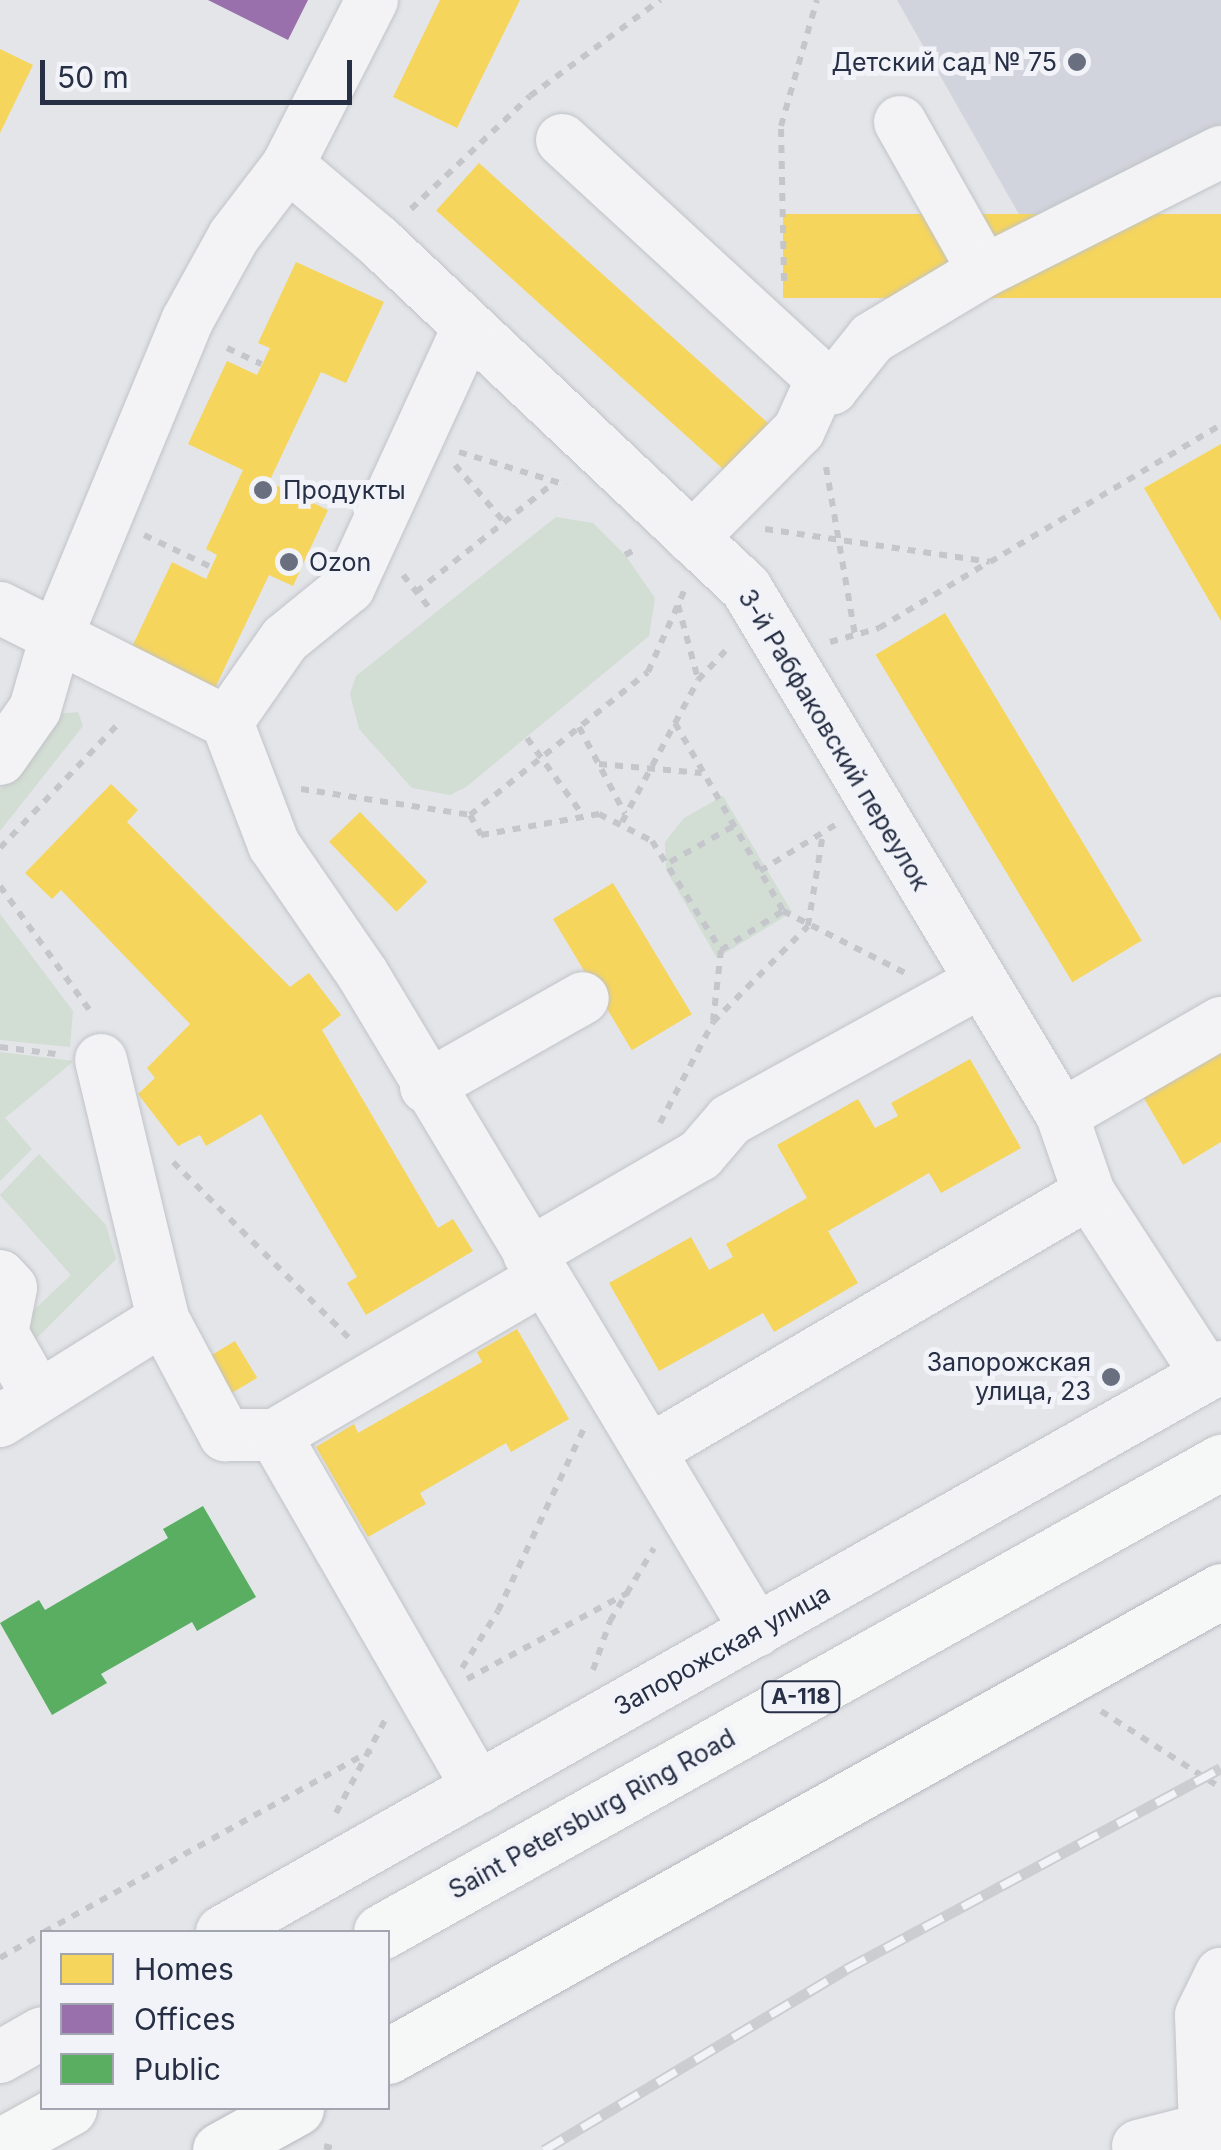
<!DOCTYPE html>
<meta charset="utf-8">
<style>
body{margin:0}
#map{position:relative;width:1221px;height:2150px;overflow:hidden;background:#e3e5e9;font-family:Inter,sans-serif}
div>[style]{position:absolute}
.built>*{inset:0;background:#d1d4dc}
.green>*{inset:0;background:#d2ddd3}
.homes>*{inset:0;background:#f6d55c;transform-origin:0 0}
.offices>*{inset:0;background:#9970ab}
.public>*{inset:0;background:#5aae61}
.path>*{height:6px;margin-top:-3px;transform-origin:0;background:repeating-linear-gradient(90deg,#c4c6cc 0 8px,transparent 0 16px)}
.roads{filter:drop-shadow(0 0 2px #c1c3c7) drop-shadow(0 0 2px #c1c3c7)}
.minor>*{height:52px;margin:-26px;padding:0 26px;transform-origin:26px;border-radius:26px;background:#f3f3f5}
.highway>*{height:55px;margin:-27.5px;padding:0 27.5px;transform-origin:27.5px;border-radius:27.5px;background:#f6f7f7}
.rail>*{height:11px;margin-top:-5.5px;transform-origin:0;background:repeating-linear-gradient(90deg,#f1f3f8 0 22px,#cccdd1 0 44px);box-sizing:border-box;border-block:2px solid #cccdd1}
.bridges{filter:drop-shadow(0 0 2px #b5b8be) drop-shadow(0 0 2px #b5b8be)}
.highway-bridge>*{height:55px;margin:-27.5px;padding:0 27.5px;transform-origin:27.5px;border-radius:27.5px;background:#f6f7f7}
.dots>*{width:28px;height:28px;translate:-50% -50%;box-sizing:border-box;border:5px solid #f1f3f8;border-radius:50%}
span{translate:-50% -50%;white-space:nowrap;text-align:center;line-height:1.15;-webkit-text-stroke:10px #f1f3f8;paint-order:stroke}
.shield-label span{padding:2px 8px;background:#f1f3f8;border:2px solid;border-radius:8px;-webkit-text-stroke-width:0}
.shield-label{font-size:22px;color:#272f45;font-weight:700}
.poi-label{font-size:25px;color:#272f45}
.right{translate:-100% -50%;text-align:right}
.left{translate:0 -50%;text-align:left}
.street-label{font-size:25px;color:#272f45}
.legend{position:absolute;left:40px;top:1930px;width:350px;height:180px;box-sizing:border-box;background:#f1f3f8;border:2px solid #a0a5b0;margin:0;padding:12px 18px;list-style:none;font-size:30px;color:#272f45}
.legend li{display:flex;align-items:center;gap:20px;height:50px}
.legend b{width:50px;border:2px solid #a0a5b0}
.scale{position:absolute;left:40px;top:60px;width:312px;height:45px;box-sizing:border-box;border:5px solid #272f45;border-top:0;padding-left:12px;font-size:30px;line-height:35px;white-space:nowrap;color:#272f45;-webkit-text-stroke:8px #f1f3f8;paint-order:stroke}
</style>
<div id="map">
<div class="built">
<div style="clip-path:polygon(897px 0,1221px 0,1221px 125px,1024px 223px)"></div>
</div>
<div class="green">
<div style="clip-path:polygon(556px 517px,593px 523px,625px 555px,655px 598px,649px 636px,466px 787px,450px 795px,412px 788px,359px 729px,350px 694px,356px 676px)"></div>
<div style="clip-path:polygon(78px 712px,83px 726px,0 831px,0 790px,58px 714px)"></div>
<div style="clip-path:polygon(723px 796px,792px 912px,717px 958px,666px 870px,665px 842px,684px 818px)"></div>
<div style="clip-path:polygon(0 914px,73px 1011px,70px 1047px,0 1040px)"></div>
<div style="clip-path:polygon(0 1052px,74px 1061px,5px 1118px,32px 1149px,0 1181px)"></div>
<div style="clip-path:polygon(39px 1154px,106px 1225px,116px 1259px,33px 1342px,16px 1327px,71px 1275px,0 1195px)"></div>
</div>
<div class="homes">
<div style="clip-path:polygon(440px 0,520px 0,457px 128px,393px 97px)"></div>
<div style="clip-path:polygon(0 49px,33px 65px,0 133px)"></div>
<div style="left:479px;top:163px;width:404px;height:64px;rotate:42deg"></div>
<div style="left:1221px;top:214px;width:84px;height:438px;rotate:90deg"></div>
<div style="clip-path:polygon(296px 262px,384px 302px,346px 383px,321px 372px,269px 482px,328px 510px,293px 586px,269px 575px,215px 688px,131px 649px,172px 562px,206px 579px,217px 555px,206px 549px,243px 470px,188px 444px,227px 361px,257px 375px,270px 348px,258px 343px)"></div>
<div style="clip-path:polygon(1221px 444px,1221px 621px,1144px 488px)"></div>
<div style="left:945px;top:613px;width:382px;height:81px;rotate:59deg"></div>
<div style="clip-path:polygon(111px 784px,138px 810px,127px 822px,290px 987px,309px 973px,341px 1015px,322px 1030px,438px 1228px,453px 1219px,473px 1251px,366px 1315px,347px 1283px,357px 1277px,261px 1114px,206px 1146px,200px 1135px,178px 1146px,138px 1094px,155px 1078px,147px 1068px,190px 1024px,61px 890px,52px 899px,25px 873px)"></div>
<div style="left:360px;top:812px;width:97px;height:43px;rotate:46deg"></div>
<div style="left:613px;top:883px;width:153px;height:70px;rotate:59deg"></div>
<div style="clip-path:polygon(1221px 1048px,1221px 1142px,1183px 1165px,1142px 1095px)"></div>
<div style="clip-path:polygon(970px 1059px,1021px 1148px,941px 1193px,929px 1173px,828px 1231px,858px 1283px,774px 1332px,763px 1313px,659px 1371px,609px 1283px,691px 1237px,709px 1270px,733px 1257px,726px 1244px,807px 1198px,777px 1145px,858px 1099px,875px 1128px,898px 1116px,891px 1103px)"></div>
<div style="clip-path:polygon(517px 1329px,569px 1419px,511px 1452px,506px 1443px,420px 1493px,426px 1504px,368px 1537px,316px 1447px,354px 1424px,358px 1433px,482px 1362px,477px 1352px)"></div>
<div style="left:235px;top:1341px;width:43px;height:33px;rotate:59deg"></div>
</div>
<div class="offices">
<div style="clip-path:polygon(208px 0,308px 0,288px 40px)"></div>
</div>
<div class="public">
<div style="clip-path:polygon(203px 1506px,256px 1597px,197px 1631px,192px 1622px,101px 1674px,107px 1683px,52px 1715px,0 1623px,39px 1600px,45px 1610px,168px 1538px,163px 1529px)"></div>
</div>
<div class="path">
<div style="left:411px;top:209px;width:164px;rotate:-43.5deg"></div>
<div style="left:530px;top:96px;width:162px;rotate:-36.4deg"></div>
<div style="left:784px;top:281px;width:155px;rotate:-91.1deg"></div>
<div style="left:781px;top:126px;width:131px;rotate:-74.1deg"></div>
<div style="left:227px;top:348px;width:38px;rotate:25deg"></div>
<div style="left:459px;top:452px;width:112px;rotate:17.1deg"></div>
<div style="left:455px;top:465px;width:75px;rotate:49.3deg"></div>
<div style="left:826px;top:467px;width:170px;rotate:80.2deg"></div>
<div style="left:765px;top:529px;width:227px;rotate:8.3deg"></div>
<div style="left:990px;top:562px;width:269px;rotate:-30.7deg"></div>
<div style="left:144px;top:535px;width:74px;rotate:25.5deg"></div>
<div style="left:625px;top:555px;width:15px;rotate:-28deg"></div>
<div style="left:403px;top:575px;width:45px;rotate:51.3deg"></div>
<div style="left:416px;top:592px;width:177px;rotate:-38.4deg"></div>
<div style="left:678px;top:605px;width:77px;rotate:74.9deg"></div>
<div style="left:830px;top:642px;width:51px;rotate:-15.9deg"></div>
<div style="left:879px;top:628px;width:126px;rotate:-31deg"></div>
<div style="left:675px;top:723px;width:217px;rotate:60.1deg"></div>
<div style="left:783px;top:911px;width:137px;rotate:26.9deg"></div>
<div style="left:579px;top:727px;width:98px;rotate:62.1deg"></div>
<div style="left:527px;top:738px;width:92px;rotate:54.2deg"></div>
<div style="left:599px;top:764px;width:103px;rotate:5deg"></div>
<div style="left:301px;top:789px;width:171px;rotate:8.7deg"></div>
<div style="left:470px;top:815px;width:228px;rotate:-38.8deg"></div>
<div style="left:648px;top:672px;width:89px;rotate:-66deg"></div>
<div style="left:470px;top:815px;width:23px;rotate:61deg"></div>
<div style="left:481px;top:835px;width:120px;rotate:-10.1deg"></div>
<div style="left:599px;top:814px;width:59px;rotate:27deg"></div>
<div style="left:652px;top:841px;width:129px;rotate:57.7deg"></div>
<div style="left:721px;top:950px;width:71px;rotate:96.4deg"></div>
<div style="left:622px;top:822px;width:161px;rotate:-61.8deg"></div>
<div style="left:698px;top:680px;width:42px;rotate:-46.9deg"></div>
<div style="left:0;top:848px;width:175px;rotate:-46.4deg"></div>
<div style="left:670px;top:862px;width:73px;rotate:-29.4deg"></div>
<div style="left:760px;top:871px;width:88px;rotate:-31.5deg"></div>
<div style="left:0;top:886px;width:159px;rotate:54.2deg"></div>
<div style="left:721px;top:950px;width:73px;rotate:-32.2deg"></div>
<div style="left:0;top:1047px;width:56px;rotate:7.1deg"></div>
<div style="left:660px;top:1123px;width:114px;rotate:-62.3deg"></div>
<div style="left:713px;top:1022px;width:135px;rotate:-45.3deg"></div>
<div style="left:808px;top:926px;width:94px;rotate:-80.8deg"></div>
<div style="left:173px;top:1162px;width:252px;rotate:45deg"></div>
<div style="left:462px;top:1668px;width:67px;rotate:-57.7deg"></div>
<div style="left:498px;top:1611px;width:200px;rotate:-64.8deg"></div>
<div style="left:593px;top:1670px;width:52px;rotate:-70.9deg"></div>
<div style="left:610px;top:1621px;width:85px;rotate:-58.9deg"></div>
<div style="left:467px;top:1679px;width:184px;rotate:-28.2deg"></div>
<div style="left:1101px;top:1711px;width:143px;rotate:32.7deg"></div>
<div style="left:336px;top:1813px;width:107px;rotate:-62.2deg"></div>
<div style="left:44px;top:1932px;width:374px;rotate:-29deg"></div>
<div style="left:0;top:1958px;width:48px;rotate:-29.7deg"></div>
<div style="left:324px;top:2146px;width:16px;rotate:15deg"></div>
</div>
<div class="roads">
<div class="minor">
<div style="left:900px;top:122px;width:171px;rotate:60.6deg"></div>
<div style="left:562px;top:140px;width:367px;rotate:42.6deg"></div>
<div style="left:832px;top:388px;width:64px;rotate:-51.3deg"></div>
<div style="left:872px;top:338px;width:131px;rotate:-30.9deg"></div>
<div style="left:984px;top:271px;width:265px;rotate:-26.7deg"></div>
<div style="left:288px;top:165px;width:118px;rotate:40.2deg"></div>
<div style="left:378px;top:241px;width:506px;rotate:43.32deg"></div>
<div style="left:746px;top:588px;width:614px;rotate:59.05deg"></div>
<div style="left:1062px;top:1115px;width:83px;rotate:70.9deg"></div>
<div style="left:1089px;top:1193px;width:217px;rotate:57deg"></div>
<div style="left:692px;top:538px;width:152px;rotate:-45.3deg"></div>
<div style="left:799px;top:430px;width:56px;rotate:-65.7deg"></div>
<div style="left:0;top:608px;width:254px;rotate:26.7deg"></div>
<div style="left:227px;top:722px;width:101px;rotate:-55.1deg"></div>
<div style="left:285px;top:639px;width:82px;rotate:-39.1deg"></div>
<div style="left:349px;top:587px;width:285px;rotate:-65.3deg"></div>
<div style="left:227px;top:722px;width:132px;rotate:69.1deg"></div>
<div style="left:274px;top:845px;width:155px;rotate:55.5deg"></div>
<div style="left:362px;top:973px;width:767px;rotate:59.02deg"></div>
<div style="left:0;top:759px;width:61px;rotate:-55deg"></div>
<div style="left:35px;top:709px;width:72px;rotate:-73.8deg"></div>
<div style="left:55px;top:640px;width:345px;rotate:-67.5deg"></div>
<div style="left:187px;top:321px;width:97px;rotate:-61.1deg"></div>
<div style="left:234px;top:236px;width:89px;rotate:-52.7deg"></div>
<div style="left:288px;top:165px;width:185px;rotate:-63deg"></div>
<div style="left:101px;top:1060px;width:266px;rotate:76.5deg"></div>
<div style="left:426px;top:1087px;width:180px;rotate:-29.5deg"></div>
<div style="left:1062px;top:1115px;width:184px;rotate:-30.1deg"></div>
<div style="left:529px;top:1254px;width:198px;rotate:-30.1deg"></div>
<div style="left:700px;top:1155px;width:46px;rotate:-49.4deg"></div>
<div style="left:730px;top:1120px;width:286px;rotate:-28.9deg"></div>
<div style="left:0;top:1276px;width:16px;rotate:47deg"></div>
<div style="left:11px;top:1288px;width:46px;rotate:101.3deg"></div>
<div style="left:2px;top:1333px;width:73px;rotate:60.3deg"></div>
<div style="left:0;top:1421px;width:192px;rotate:-32deg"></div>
<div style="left:163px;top:1319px;width:132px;rotate:61.9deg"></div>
<div style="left:225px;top:1435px;width:50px"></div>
<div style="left:275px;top:1435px;width:311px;rotate:-30.3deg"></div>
<div style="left:275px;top:1435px;width:407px;rotate:60.1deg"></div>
<div style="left:649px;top:1451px;width:510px;rotate:-30.39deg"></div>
<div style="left:222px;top:1932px;width:1148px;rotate:-29.49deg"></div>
<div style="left:0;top:2057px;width:48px;rotate:-29.7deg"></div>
<div style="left:1205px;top:2129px;width:114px;rotate:-92deg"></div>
<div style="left:1201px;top:2015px;width:46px;rotate:-64deg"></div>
<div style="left:1138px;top:2146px;width:86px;rotate:-14.2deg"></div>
</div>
<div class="highway">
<div style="left:381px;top:1932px;width:963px;rotate:-29.23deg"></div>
<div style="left:0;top:2146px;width:79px;rotate:-28.8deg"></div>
</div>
</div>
<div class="rail">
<div style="left:544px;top:2150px;width:352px;rotate:-30.9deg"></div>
<div style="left:846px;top:1969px;width:425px;rotate:-28.2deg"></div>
</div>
<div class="bridges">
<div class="highway-bridge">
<div style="left:388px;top:2056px;width:954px;rotate:-29.17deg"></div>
<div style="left:220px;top:2150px;width:87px;rotate:-28.9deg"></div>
</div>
</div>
<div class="dots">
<div style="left:1077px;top:62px;background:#696f7e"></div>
<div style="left:263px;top:490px;background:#696f7e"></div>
<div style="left:289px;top:562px;background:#696f7e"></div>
<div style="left:1111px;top:1377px;background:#696f7e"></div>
</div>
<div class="shield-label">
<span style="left:801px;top:1697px">А-118</span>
</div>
<div class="poi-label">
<span class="right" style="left:1057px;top:62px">Детский сад № 75</span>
<span class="left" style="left:283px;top:490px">Продукты</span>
<span class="left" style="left:309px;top:562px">Ozon</span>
<span class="right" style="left:1091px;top:1377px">Запорожская<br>улица, 23</span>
</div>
<div class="street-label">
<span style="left:834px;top:740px;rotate:59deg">3-й Рабфаковский переулок</span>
<span style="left:722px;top:1650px;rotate:-29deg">Запорожская улица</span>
<span style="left:592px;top:1814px;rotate:-29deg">Saint Petersburg Ring Road</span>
</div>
<ul class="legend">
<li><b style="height:28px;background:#f6d55c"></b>Homes</li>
<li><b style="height:28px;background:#9970ab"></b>Offices</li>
<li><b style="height:28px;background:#5aae61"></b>Public</li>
</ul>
<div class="scale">50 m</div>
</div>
